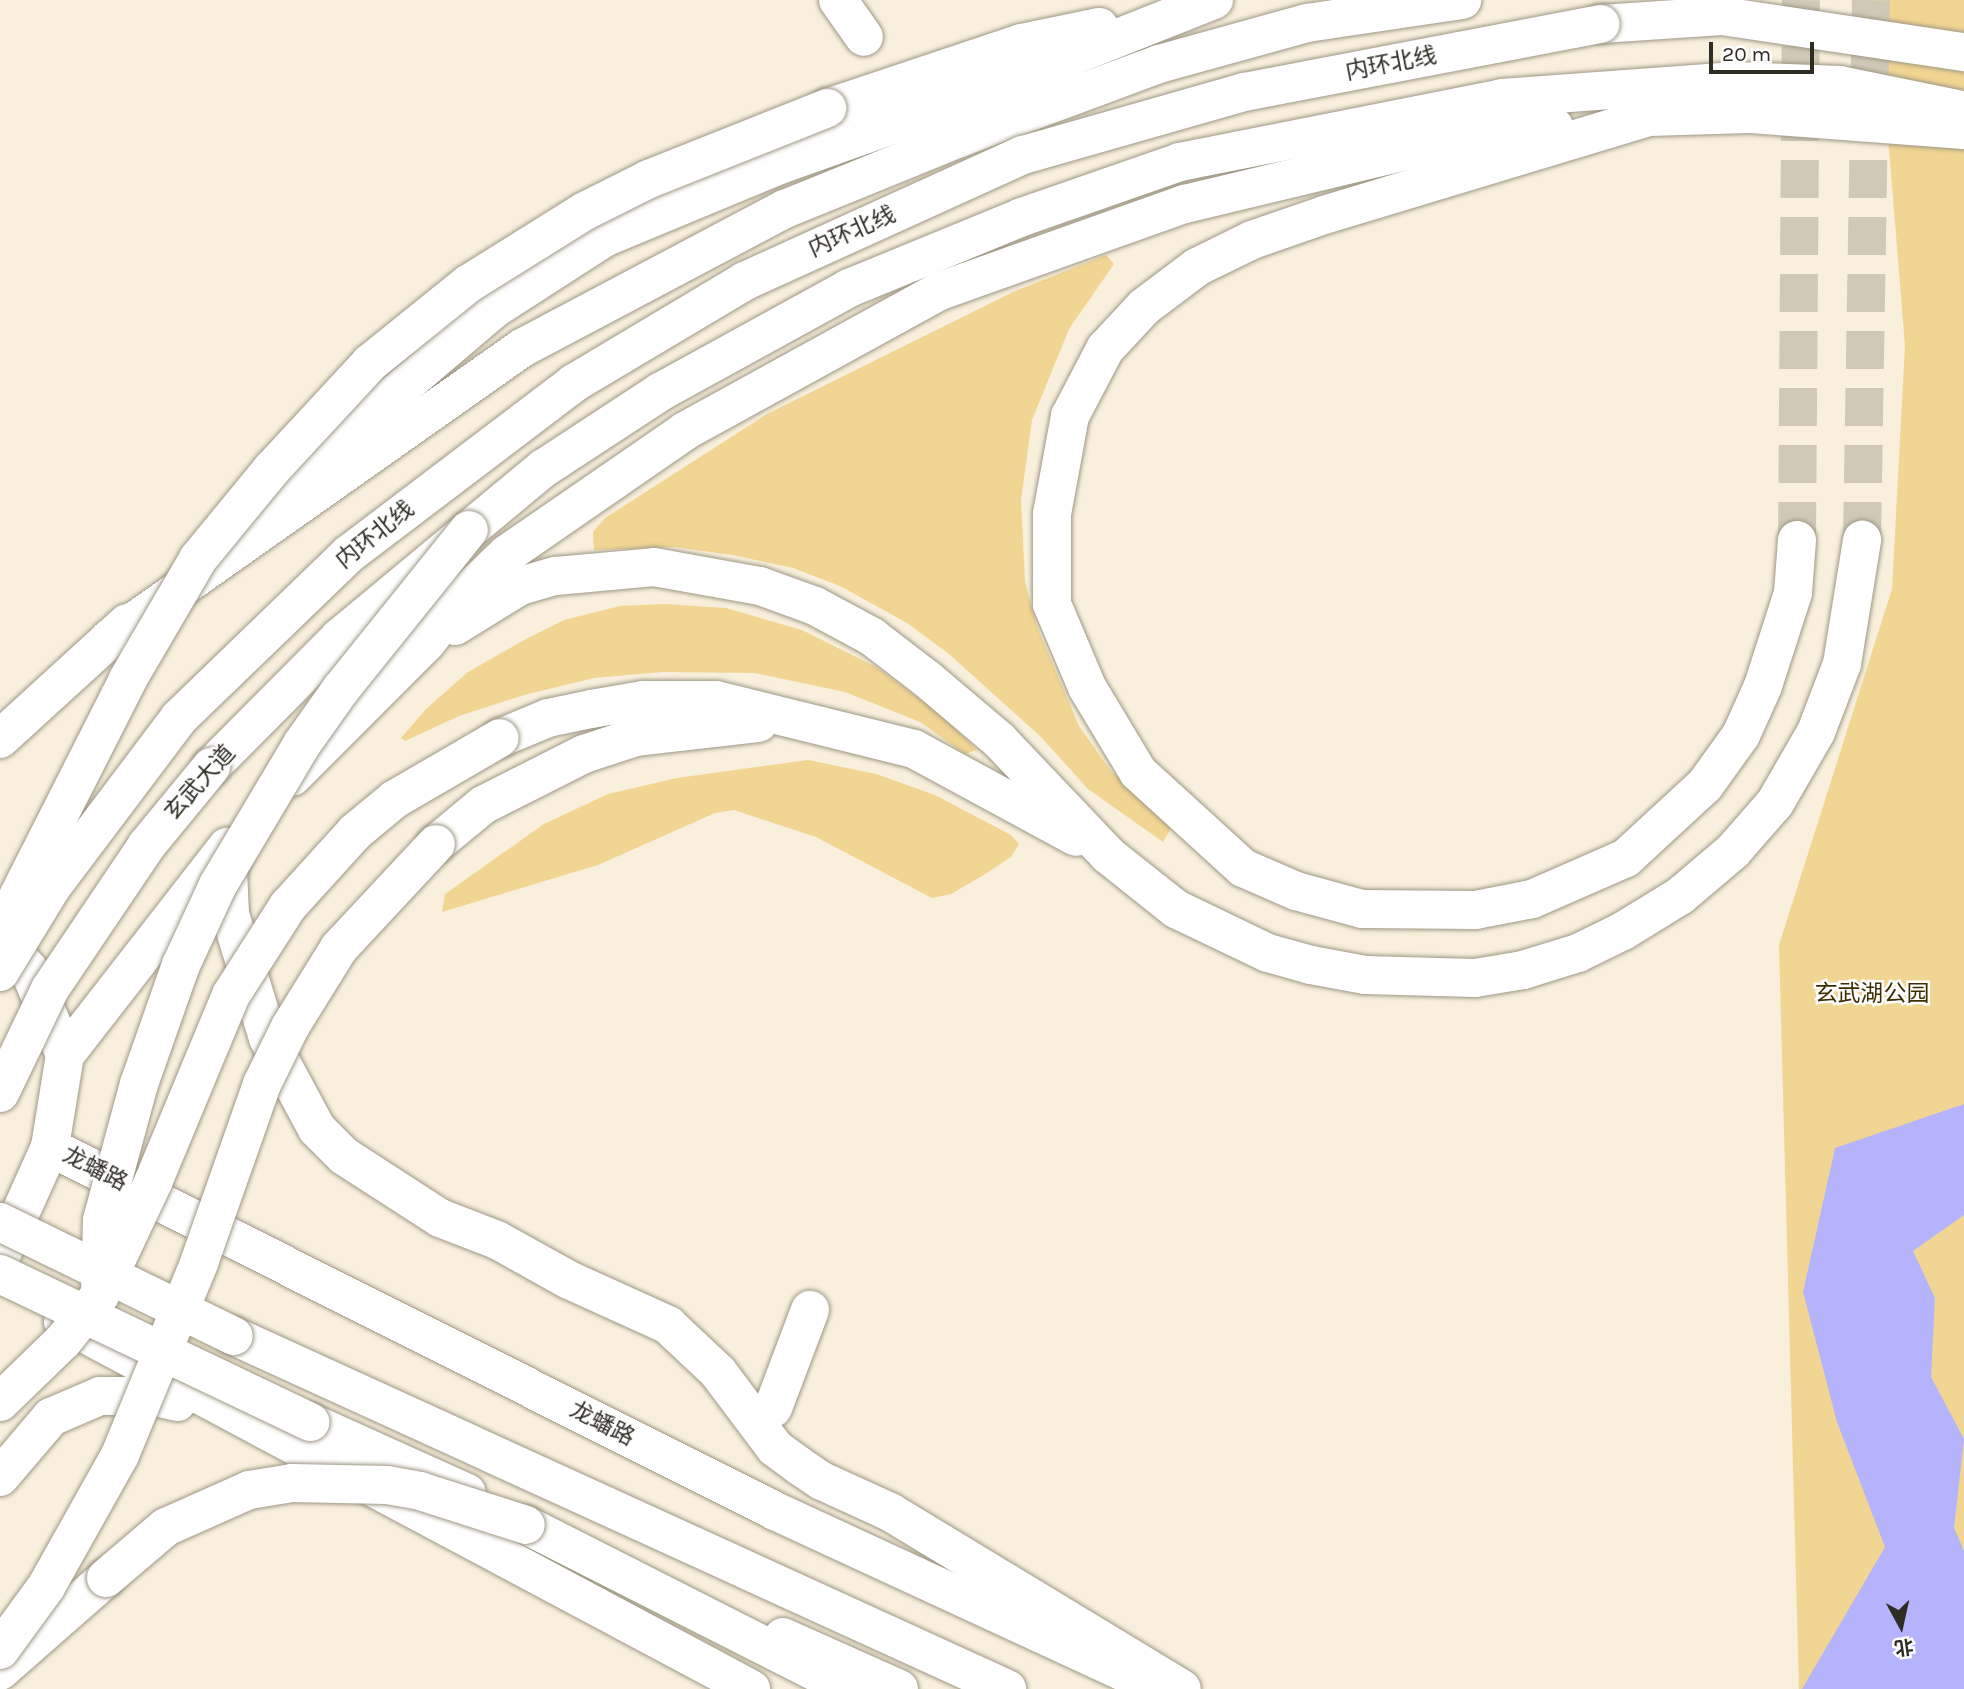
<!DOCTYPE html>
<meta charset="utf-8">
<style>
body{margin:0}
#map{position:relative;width:1964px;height:1689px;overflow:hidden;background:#f8f0dc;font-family:Karla,"Noto Sans SC",sans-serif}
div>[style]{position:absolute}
.green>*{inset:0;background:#f1d592}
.water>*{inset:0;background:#b4b3fb}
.highway-tunnel>*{height:38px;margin-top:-19px;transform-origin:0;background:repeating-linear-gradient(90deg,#d0c9b7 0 38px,transparent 0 57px)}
.roads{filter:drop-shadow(0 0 2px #9e9785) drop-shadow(0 0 2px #9e9785)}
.street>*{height:38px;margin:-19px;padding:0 19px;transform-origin:19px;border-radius:19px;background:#fff}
.secondary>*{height:38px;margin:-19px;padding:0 19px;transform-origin:19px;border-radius:19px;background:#fff}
.primary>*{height:38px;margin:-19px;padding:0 19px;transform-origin:19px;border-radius:19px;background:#fff}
.highway>*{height:38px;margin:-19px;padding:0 19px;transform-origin:19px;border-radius:19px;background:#fff}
.bridges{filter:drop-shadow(0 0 2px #9e9785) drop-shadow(0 0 2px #9e9785)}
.primary-bridge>*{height:38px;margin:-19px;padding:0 19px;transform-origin:19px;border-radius:19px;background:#fff}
.highway-bridge>*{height:38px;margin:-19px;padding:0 19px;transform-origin:19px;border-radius:19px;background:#fff}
span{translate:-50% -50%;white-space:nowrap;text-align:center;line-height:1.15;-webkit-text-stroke:5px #fefefe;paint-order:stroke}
.street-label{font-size:23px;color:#2f2c24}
.park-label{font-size:23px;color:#3d2e00}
.north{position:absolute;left:1866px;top:1591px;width:70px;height:70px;-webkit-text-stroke:5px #fefefe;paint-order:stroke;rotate:172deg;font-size:19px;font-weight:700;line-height:28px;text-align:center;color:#2f2c24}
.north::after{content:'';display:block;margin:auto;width:24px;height:32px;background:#2f2c24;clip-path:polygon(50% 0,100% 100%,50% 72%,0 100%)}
.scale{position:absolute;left:1709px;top:42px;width:105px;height:32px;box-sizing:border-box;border:4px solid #2f2c24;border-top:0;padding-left:9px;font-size:21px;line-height:24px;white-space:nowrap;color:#2f2c24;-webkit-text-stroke:5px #fefefe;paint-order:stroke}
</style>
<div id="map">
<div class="green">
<div style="clip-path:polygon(1877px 0,1964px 0,1964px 1689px,1799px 1689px,1779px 945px,1892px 589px,1905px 346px)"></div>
<div style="clip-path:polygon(1106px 255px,1114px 264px,1069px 329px,1032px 420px,1021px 500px,1025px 581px,1037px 627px,1079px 726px,1111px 771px,1173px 825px,1163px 842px,1088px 789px,1041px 737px,949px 654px,907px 623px,840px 586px,793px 568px,732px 555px,674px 547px,594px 550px,593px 532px,605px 518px,767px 414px,1013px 292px)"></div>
<div style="clip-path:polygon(665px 604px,726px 608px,802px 630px,876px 667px,939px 713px,977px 750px,965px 754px,920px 722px,845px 692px,755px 673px,663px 672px,594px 678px,524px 695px,459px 716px,405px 741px,401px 738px,426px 709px,468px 672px,526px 639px,564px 620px,620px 606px)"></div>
<div style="clip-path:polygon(808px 760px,876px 774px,935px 795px,1011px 835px,1019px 844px,1011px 857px,982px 876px,951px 894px,932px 898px,816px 837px,734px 810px,715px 813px,598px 865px,442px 912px,445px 894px,544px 824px,608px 794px,677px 778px)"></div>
</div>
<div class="water">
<div style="clip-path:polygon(1964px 1104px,1964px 1215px,1913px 1251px,1935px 1298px,1931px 1377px,1964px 1439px,1954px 1528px,1964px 1551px,1964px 1689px,1802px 1689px,1885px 1547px,1837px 1422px,1803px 1292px,1835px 1148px)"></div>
</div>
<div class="highway-tunnel">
<div style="left:1797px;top:540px;width:540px;rotate:-89.58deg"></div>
<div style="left:1862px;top:540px;width:540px;rotate:-89.05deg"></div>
</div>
<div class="roads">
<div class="street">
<div style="left:838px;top:0;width:45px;rotate:54.9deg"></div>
<div style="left:773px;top:1408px;width:105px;rotate:-69.3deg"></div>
</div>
<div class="secondary">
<div style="left:0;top:938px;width:43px;rotate:47.8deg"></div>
<div style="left:29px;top:970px;width:92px;rotate:67deg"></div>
<div style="left:65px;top:1055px;width:93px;rotate:99.3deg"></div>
<div style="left:50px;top:1147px;width:122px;rotate:114.2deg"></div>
<div style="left:50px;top:1147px;width:811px;rotate:26.66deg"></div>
<div style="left:775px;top:1511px;width:408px;rotate:24.8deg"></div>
<div style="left:63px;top:1322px;width:780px;rotate:28.08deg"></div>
<div style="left:0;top:1477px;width:79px;rotate:-49.6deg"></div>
<div style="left:51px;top:1417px;width:53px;rotate:-23.2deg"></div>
<div style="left:100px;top:1396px;width:51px"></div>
<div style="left:151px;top:1396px;width:27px;rotate:13deg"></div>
</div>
<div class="primary">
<div style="left:234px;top:1336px;width:850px;rotate:24.54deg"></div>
<div style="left:310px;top:1422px;width:172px;rotate:24.3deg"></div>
<div style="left:783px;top:1637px;width:127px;rotate:24.1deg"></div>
</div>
<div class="highway">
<div style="left:1601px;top:24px;width:121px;rotate:-3.8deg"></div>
<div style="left:1722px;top:16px;width:245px;rotate:8.5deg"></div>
<div style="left:827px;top:108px;width:205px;rotate:-18.5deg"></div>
<div style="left:1021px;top:43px;width:80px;rotate:-11.6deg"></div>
<div style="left:265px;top:504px;width:301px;rotate:-40.4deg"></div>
<div style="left:494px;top:309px;width:131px;rotate:-32.8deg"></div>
<div style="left:604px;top:238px;width:187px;rotate:-22.6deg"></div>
<div style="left:777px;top:166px;width:185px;rotate:-19.6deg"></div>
<div style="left:951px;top:104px;width:283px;rotate:-21.6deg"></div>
<div style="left:1797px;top:540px;width:53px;rotate:94.3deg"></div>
<div style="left:1793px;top:593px;width:98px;rotate:107.9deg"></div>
<div style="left:1763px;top:686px;width:54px;rotate:114.2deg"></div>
<div style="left:1741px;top:735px;width:62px;rotate:125.8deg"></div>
<div style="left:1705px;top:785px;width:108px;rotate:137.3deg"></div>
<div style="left:1626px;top:858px;width:103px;rotate:156.4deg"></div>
<div style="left:1532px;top:899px;width:57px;rotate:168.9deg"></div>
<div style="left:1476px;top:910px;width:114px;rotate:-179.5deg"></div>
<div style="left:1362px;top:909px;width:68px;rotate:-164.7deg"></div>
<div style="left:1296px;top:891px;width:58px;rotate:-156.5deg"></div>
<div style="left:1243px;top:868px;width:142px;rotate:-137.6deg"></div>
<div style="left:1138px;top:772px;width:99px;rotate:-121deg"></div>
<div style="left:1087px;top:687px;width:90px;rotate:-112.9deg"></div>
<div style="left:1052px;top:604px;width:90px;rotate:-90deg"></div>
<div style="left:1052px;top:514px;width:100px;rotate:-79.6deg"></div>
<div style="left:1070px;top:416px;width:76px;rotate:-62.4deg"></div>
<div style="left:1105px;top:349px;width:57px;rotate:-47.1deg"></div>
<div style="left:1144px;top:307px;width:66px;rotate:-37deg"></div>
<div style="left:1197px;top:267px;width:61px;rotate:-26.1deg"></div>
<div style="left:1252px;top:240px;width:76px;rotate:-19.1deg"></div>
<div style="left:1324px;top:215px;width:339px;rotate:-16.8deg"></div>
<div style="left:1649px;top:117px;width:101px;rotate:-1.7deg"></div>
<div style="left:1750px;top:114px;width:215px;rotate:4.3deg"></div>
<div style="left:455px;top:626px;width:76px;rotate:-31.6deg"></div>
<div style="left:520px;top:586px;width:37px;rotate:-16deg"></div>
<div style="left:556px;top:576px;width:98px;rotate:-5.2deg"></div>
<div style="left:654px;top:567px;width:108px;rotate:10.2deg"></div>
<div style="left:760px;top:586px;width:59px;rotate:20deg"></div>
<div style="left:815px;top:606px;width:64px;rotate:28.2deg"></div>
<div style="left:871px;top:636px;width:71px;rotate:37.5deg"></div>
<div style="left:927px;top:679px;width:96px;rotate:40.3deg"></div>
<div style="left:1000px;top:741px;width:157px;rotate:46.5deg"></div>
<div style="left:1108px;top:855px;width:87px;rotate:38.5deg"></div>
<div style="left:1176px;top:909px;width:102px;rotate:25.6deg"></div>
<div style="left:1268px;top:953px;width:45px;rotate:15.6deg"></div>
<div style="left:1311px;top:965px;width:55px;rotate:10.5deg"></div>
<div style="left:1365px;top:975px;width:110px;rotate:1.6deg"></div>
<div style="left:1475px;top:978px;width:49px;rotate:-9.5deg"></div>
<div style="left:1523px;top:970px;width:58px;rotate:-17.2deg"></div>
<div style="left:1578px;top:953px;width:50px;rotate:-26.1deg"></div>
<div style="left:1623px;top:931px;width:67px;rotate:-31.6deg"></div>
<div style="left:1680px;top:896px;width:70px;rotate:-40.3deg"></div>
<div style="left:1733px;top:851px;width:64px;rotate:-48.8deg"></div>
<div style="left:1775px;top:803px;width:82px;rotate:-60deg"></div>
<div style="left:1816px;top:732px;width:73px;rotate:-69.1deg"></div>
<div style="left:1842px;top:664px;width:126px;rotate:-80.8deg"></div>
<div style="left:109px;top:639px;width:505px;rotate:-35.17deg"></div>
<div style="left:522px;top:348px;width:297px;rotate:-27.9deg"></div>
<div style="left:785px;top:209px;width:189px;rotate:-22.1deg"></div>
<div style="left:960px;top:138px;width:212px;rotate:-20.4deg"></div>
<div style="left:1159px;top:64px;width:154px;rotate:-15.5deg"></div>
<div style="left:1307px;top:23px;width:157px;rotate:-8.4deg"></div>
<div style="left:500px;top:738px;width:52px;rotate:-22.6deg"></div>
<div style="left:548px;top:718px;width:44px;rotate:-11.8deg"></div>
<div style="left:591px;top:709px;width:53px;rotate:-9.8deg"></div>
<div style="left:643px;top:700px;width:73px"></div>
<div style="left:716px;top:700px;width:204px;rotate:13.9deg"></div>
<div style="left:914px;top:749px;width:184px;rotate:28.5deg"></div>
<div style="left:0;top:739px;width:172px;rotate:-42.4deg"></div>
<div style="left:211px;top:767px;width:182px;rotate:-45.2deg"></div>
<div style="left:339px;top:638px;width:266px;rotate:-39.7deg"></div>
<div style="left:544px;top:468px;width:139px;rotate:-33.2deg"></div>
<div style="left:660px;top:392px;width:216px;rotate:-28.8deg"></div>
<div style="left:849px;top:288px;width:187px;rotate:-22.3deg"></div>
<div style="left:1022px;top:217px;width:167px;rotate:-19.2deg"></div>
<div style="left:1180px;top:162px;width:328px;rotate:-11.2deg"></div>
<div style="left:1502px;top:98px;width:234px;rotate:-4.2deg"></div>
<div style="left:1735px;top:81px;width:105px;rotate:2.2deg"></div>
<div style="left:1840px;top:85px;width:119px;rotate:11.6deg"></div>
<div style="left:292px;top:777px;width:190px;rotate:-45deg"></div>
<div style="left:426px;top:643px;width:63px;rotate:-51.5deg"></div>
<div style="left:465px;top:594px;width:58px;rotate:-43.6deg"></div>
<div style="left:507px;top:554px;width:216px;rotate:-34.6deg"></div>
<div style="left:685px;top:431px;width:291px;rotate:-28.8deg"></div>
<div style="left:940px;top:291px;width:260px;rotate:-19.6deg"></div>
<div style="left:1185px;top:204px;width:283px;rotate:-13.5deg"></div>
<div style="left:1460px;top:138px;width:95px;rotate:-6.7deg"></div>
<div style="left:436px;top:844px;width:61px;rotate:-39.7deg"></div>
<div style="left:483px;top:805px;width:113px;rotate:-26.8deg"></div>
<div style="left:584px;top:754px;width:55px;rotate:-18.1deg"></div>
<div style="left:636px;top:737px;width:123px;rotate:-6.5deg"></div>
<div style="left:233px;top:856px;width:15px;rotate:110deg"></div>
<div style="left:228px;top:870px;width:44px;rotate:87.4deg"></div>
<div style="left:230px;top:914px;width:130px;rotate:73deg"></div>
<div style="left:268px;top:1038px;width:103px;rotate:61.7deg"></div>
<div style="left:317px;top:1129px;width:38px;rotate:45deg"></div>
<div style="left:344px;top:1156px;width:114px;rotate:32.9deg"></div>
<div style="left:440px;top:1218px;width:61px;rotate:21.1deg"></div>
<div style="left:497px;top:1240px;width:82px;rotate:29.1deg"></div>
<div style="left:569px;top:1280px;width:109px;rotate:24.4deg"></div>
<div style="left:668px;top:1325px;width:69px;rotate:43.2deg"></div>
<div style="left:718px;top:1372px;width:95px;rotate:53.1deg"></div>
<div style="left:775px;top:1448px;width:29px;rotate:36deg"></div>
<div style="left:798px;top:1465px;width:29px;rotate:34deg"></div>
<div style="left:822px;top:1481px;width:75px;rotate:24.5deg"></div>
<div style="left:890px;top:1512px;width:341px;rotate:31.2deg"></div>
<div style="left:65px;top:1055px;width:264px;rotate:-52.1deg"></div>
<div style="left:526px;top:1525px;width:362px;rotate:26.9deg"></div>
<div style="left:0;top:1671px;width:141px;rotate:-41.3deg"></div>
</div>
</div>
<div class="bridges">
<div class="primary-bridge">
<div style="left:0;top:1222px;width:260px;rotate:26deg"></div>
<div style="left:0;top:1274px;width:344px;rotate:25.5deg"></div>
</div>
<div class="highway-bridge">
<div style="left:7px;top:918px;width:268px;rotate:-63.1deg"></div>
<div style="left:128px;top:679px;width:139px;rotate:-59.7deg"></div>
<div style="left:198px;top:559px;width:117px;rotate:-50.6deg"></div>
<div style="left:272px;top:469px;width:144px;rotate:-47.2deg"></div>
<div style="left:370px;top:363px;width:126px;rotate:-38.9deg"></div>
<div style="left:468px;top:284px;width:138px;rotate:-32deg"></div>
<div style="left:585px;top:211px;width:72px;rotate:-26.6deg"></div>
<div style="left:649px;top:179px;width:192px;rotate:-21.7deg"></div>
<div style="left:0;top:972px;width:98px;rotate:-58.7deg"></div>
<div style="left:51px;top:888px;width:213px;rotate:-53deg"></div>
<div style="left:179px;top:718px;width:236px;rotate:-44deg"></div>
<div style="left:349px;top:554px;width:283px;rotate:-37.2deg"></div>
<div style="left:574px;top:383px;width:199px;rotate:-30.8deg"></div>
<div style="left:745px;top:281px;width:305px;rotate:-24.4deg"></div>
<div style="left:1023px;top:155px;width:230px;rotate:-15.9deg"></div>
<div style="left:1244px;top:92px;width:363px;rotate:-10.8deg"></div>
<div style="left:0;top:1093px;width:115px;rotate:-64.3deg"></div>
<div style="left:50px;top:989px;width:174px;rotate:-56deg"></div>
<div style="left:147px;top:845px;width:101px;rotate:-50.6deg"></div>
<div style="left:100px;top:1295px;width:75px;rotate:-88.5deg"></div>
<div style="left:102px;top:1220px;width:141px;rotate:-74.8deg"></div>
<div style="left:139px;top:1084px;width:126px;rotate:-70.6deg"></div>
<div style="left:181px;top:965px;width:88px;rotate:-65.2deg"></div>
<div style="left:218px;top:885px;width:164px;rotate:-59.2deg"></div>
<div style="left:302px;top:744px;width:67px;rotate:-54.7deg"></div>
<div style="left:341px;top:689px;width:204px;rotate:-51.2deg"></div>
<div style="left:0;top:1402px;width:88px;rotate:-44.1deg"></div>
<div style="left:63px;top:1341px;width:59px;rotate:-51.2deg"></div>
<div style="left:100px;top:1295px;width:127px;rotate:-64.8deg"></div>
<div style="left:154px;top:1180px;width:200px;rotate:-67.4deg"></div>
<div style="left:231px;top:995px;width:106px;rotate:-57.4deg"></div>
<div style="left:288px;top:906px;width:100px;rotate:-47.8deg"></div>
<div style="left:355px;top:832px;width:52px;rotate:-39.5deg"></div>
<div style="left:395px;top:799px;width:121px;rotate:-30.2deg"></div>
<div style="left:106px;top:1578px;width:79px;rotate:-40.4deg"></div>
<div style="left:166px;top:1527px;width:91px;rotate:-24deg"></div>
<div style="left:249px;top:1490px;width:44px;rotate:-9.2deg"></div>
<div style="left:292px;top:1483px;width:95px;rotate:1.2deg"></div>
<div style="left:387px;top:1485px;width:34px;rotate:10deg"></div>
<div style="left:420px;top:1491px;width:111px;rotate:17.8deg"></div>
<div style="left:0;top:1650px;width:78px;rotate:-53.9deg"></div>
<div style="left:46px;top:1587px;width:151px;rotate:-60.7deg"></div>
<div style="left:120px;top:1455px;width:208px;rotate:-67.6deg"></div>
<div style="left:199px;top:1263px;width:190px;rotate:-70.6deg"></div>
<div style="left:262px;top:1084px;width:64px;rotate:-63.8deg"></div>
<div style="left:290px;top:1027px;width:93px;rotate:-58.2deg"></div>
<div style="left:339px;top:948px;width:142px;rotate:-47deg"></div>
</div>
</div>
<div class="street-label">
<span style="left:1391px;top:64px;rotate:-11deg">内环北线</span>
<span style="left:852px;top:232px;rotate:-24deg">内环北线</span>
<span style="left:375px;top:535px;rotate:-39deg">内环北线</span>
<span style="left:200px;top:783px;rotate:-48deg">玄武大道</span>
<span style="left:95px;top:1169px;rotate:27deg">龙蟠路</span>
<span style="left:602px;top:1424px;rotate:27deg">龙蟠路</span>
</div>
<div class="park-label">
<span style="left:1872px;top:994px">玄武湖公园</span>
</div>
<div class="north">北</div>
<div class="scale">20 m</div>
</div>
